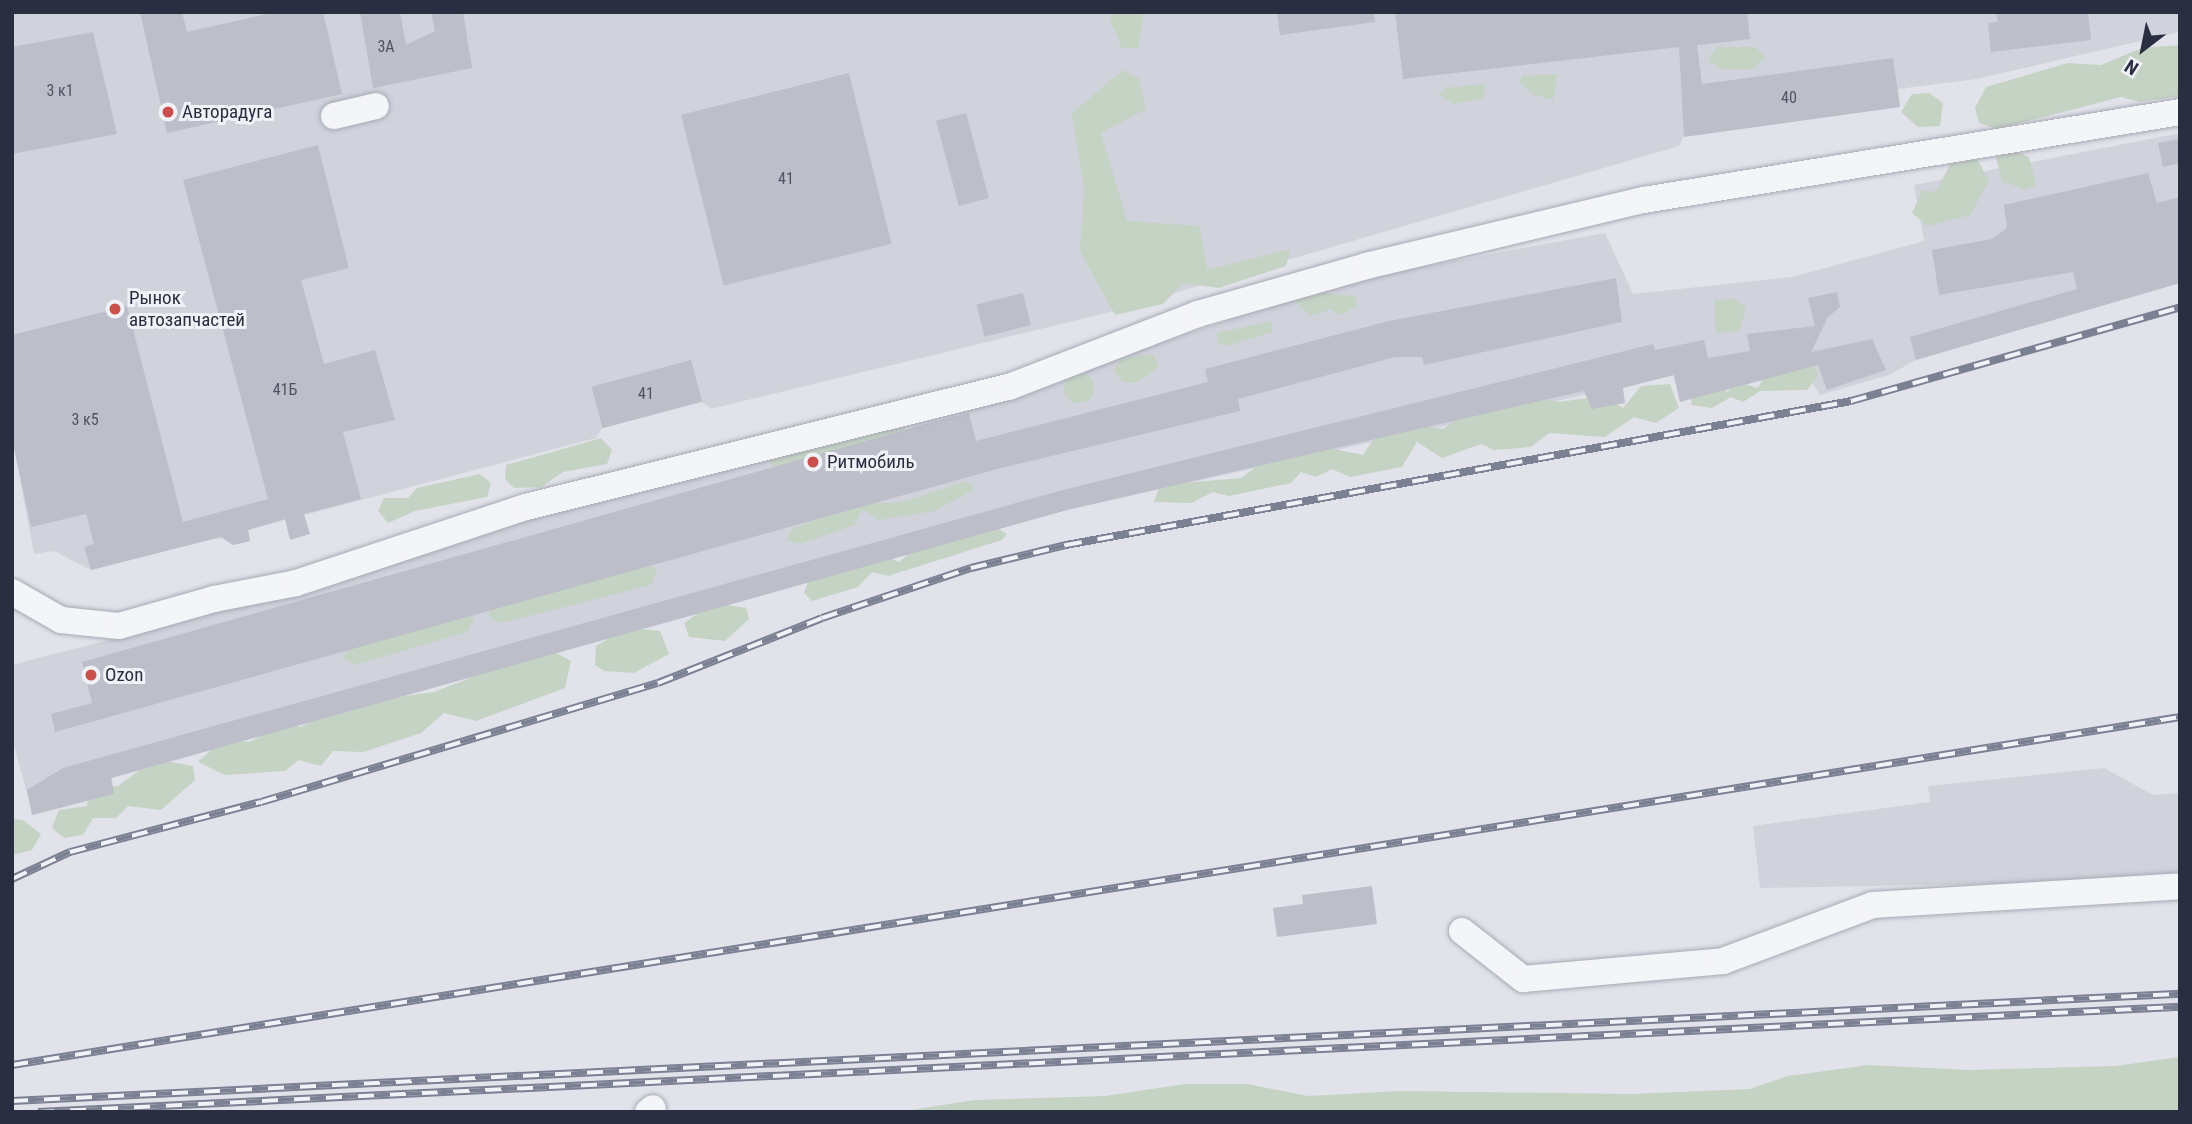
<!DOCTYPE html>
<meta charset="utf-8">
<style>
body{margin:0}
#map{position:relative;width:2192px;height:1124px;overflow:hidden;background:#e2e3ea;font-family:"Roboto Condensed",sans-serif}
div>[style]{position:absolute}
.built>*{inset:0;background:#d0d2dc}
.green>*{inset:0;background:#c4d3c3}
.round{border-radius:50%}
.building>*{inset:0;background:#bcbec9;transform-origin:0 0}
.roads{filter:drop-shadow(0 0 2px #a7a9b4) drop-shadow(0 0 2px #a7a9b4)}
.minor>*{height:26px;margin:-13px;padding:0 13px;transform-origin:13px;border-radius:13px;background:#f4f5f8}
.rail>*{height:8px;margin-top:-4px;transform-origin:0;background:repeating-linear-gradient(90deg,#f1f2f7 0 16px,#7b8093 0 32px);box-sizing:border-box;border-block:2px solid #7b8093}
.dots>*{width:19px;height:19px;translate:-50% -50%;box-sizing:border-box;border:4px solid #f1f2f7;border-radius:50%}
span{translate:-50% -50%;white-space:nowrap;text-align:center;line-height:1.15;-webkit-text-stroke:6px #f1f2f7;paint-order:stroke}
.number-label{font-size:16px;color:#4e5263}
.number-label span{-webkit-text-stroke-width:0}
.poi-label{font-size:19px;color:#2a2e41}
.left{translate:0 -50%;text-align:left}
.frame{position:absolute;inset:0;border:14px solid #2a2e41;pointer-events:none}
.north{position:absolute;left:2108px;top:14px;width:70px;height:70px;-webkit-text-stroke:5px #f1f2f7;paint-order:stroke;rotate:212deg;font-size:19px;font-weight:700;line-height:28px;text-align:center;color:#2a2e41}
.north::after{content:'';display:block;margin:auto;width:24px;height:32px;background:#2a2e41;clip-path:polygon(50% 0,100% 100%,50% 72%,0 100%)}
</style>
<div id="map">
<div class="built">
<div style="clip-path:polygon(12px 12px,2180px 12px,2180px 32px,1976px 79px,1898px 89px,1900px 107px,1684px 136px,1679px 146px,1102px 314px,711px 409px,702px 402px,602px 428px,596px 438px,248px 530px,250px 541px,233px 545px,223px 538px,208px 540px,91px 570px,54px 551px,34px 554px,12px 438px)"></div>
<div style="clip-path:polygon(2180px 133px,2180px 283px,1916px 360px,1889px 375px,1820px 395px,1804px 369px,1680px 402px,1673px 375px,1067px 510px,112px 778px,114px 794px,33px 815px,12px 738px,12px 665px,294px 592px,492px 524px,984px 402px,1345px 281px,1605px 233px,1633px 294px,1792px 277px,1924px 241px,1914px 185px)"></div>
<div style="clip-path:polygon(2104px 768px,2153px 795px,2180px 793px,2180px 880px,1760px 888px,1753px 826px,1930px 802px,1928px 786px)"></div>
</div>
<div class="green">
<div style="clip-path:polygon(1114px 12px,1144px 12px,1138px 48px,1122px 48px,1109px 17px)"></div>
<div style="clip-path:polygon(2180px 45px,2180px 96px,2140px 102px,2121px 97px,1997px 129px,1979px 123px,1975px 108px,1986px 87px,2068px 63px,2101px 65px,2142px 48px)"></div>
<div style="clip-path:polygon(1717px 47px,1756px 47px,1765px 58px,1753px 69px,1722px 69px,1708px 61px)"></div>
<div style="clip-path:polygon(1123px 70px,1139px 79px,1146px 109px,1101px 133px,1127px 221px,1200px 226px,1207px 270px,1291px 249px,1286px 266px,1219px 288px,1183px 283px,1163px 304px,1115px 315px,1080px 251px,1084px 190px,1072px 113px)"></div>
<div style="clip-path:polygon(1557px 74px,1553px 100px,1531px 94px,1520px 83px,1522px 76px)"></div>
<div style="clip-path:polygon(1485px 84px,1484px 98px,1454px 104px,1439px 95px,1446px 88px)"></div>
<div style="clip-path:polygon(1929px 93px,1943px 103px,1940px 126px,1918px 127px,1901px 112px,1912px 94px)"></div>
<div style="clip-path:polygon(2013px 150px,2029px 157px,2036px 185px,2025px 190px,2002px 181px,1996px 158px)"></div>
<div style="clip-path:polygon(1977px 159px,1989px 181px,1970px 215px,1928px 226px,1912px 213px,1922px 190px,1936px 192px,1951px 162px)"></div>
<div style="clip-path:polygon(1325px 293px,1355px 296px,1358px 306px,1339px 315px,1331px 309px,1310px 316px,1292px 298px)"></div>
<div style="clip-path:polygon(1735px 299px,1746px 308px,1740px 330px,1716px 334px,1714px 300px)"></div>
<div style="clip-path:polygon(1272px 321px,1272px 332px,1227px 346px,1218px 343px,1217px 333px)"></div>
<div style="clip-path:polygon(1153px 354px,1159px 367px,1136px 383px,1123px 382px,1113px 370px,1123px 358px)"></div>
<div style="clip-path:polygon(1812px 364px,1818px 376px,1807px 390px,1760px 391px,1743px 402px,1731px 397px,1712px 408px,1691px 405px,1694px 379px,1708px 376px,1727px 392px,1737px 382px,1758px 388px,1769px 368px)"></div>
<div class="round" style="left:1064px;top:373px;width:30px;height:30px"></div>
<div style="clip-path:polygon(1670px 384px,1679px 408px,1656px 423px,1634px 417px,1605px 437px,1549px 433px,1531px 447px,1494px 450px,1481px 444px,1442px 458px,1417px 442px,1402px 467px,1350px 477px,1332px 469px,1316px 477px,1301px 472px,1291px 483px,1229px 496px,1213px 492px,1191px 503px,1154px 502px,1160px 485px,1241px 478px,1265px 460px,1324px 447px,1363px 455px,1378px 432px,1406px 423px,1443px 429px,1466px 412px,1526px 397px,1558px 402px,1604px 396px,1623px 408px,1641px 386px)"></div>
<div style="clip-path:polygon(908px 423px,896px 441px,781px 471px,769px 462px,778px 454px)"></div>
<div style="clip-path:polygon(601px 438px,612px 450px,607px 464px,563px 472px,541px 487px,514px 488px,505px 479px,506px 465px)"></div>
<div style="clip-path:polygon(480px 474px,491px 483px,487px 497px,415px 511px,388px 523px,378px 511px,384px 498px,408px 498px,417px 488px)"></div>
<div style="clip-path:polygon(967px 481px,975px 489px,934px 511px,879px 520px,862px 509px,855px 525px,800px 544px,786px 540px,792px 529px,857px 504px,904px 502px)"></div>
<div style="clip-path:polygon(990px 524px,1007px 534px,1002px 540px,888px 576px,872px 572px,858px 587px,812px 601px,804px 593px,812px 571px,884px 556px,899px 562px,925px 541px)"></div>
<div style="clip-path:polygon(644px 563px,657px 569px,651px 585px,501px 623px,488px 616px,494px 605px)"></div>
<div style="clip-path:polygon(713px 603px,746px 608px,749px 619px,725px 641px,689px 637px,684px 623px)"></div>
<div style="clip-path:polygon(464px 612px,474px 620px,467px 632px,355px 665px,343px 658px,349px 648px)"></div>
<div style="clip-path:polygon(627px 628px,660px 631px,669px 654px,634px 673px,604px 671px,595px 665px,596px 646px)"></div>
<div style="clip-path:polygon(547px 648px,571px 661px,565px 688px,476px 721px,444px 713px,421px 733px,363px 752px,333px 751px,321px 766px,299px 760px,285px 771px,225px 775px,198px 762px,223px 739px,249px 742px,287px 723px,300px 727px,343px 705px,434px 692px)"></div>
<div style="clip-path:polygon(155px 759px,193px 766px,195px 780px,161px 810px,128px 806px,116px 818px,93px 818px,83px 835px,64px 838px,52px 828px,59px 810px,87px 806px,89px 788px,118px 786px)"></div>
<div style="clip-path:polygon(12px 819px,23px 820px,41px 834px,32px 850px,12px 855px)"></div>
<div style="clip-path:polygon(2180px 1057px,2180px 1112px,898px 1112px,975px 1100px,1105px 1096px,1185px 1084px,1247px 1084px,1308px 1096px,1401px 1091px,1631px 1094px,1750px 1089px,1788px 1076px,1869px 1065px,1969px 1070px,2115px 1066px)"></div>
</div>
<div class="building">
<div style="clip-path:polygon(140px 12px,182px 12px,187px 32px,276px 12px,323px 12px,342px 94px,167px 133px)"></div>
<div style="clip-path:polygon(360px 12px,400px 12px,406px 45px,435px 31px,431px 12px,463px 12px,472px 68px,373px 88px)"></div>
<div style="clip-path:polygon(1277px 12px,1374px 12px,1375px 22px,1280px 35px)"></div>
<div style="clip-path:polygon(1395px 12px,1747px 12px,1750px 39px,1697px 45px,1702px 84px,1893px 58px,1900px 107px,1684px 137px,1679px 47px,1403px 79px)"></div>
<div style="clip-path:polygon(1996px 12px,2088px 12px,2091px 40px,1991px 52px,1988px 23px,1998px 22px)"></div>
<div style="clip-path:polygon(93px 32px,117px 134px,12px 154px,12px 47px)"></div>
<div style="left:849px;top:73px;width:176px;height:173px;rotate:76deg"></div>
<div style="left:966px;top:113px;width:88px;height:31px;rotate:75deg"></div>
<div style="clip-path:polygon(2180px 139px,2180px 163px,2163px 167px,2158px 143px)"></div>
<div style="clip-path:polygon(318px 145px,349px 268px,301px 280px,324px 364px,375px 350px,395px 420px,343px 432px,361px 499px,304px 514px,310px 534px,290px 540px,285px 519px,248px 530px,250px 541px,233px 545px,221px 537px,91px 570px,84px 547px,94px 544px,86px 514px,31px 527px,12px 438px,12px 335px,127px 306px,183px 522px,268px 499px,183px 180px)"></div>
<div style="clip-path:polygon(2148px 173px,2157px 203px,2180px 197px,2180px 283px,1916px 360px,1910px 337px,2077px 289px,2073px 272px,1939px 295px,1932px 250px,1992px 239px,2007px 228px,2004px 205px)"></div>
<div style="clip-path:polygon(1616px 278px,1622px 322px,1424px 365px,1422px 357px,1395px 357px,1238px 399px,1240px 411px,997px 469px,55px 732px,51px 714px,92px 703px,82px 662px,937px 421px,969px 413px,976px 441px,1208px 382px,1205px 369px,1389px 321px)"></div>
<div style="clip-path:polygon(1837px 292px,1840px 307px,1828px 317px,1811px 352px,1872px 339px,1886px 370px,1827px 390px,1818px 365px,1680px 402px,1674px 375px,1623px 388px,1625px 403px,1592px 409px,1584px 391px,1067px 510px,111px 778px,114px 794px,32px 815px,27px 790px,63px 768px,1063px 490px,1653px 344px,1655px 350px,1704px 340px,1708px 358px,1750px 351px,1747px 334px,1815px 326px,1808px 298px)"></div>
<div style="left:1023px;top:293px;width:33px;height:48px;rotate:76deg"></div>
<div style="left:691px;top:360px;width:43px;height:103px;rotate:75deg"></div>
<div style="clip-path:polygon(1372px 886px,1377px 924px,1277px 937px,1273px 908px,1303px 904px,1302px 895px)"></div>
</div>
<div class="roads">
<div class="minor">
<div style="left:334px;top:116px;width:43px;rotate:-13.4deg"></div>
<div style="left:12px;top:592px;width:56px;rotate:29.7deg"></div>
<div style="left:61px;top:620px;width:58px;rotate:5.9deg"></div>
<div style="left:119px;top:626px;width:99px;rotate:-15.9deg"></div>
<div style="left:214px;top:599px;width:84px;rotate:-11deg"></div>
<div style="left:296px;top:583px;width:242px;rotate:-18.3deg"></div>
<div style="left:526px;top:507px;width:498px;rotate:-14deg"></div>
<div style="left:1009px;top:387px;width:203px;rotate:-21.1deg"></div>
<div style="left:1198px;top:314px;width:175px;rotate:-15.9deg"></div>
<div style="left:1366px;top:266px;width:286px;rotate:-13.4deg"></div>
<div style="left:1644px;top:200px;width:543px;rotate:-9.32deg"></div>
<div style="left:1462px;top:931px;width:78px;rotate:38.2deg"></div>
<div style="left:1523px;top:979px;width:201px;rotate:-5.1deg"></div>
<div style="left:1723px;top:961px;width:160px;rotate:-20.5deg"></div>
<div style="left:1873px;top:905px;width:308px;rotate:-3.5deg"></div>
<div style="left:648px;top:1112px;width:6px;rotate:-39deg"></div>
</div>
</div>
<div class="rail">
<div style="left:12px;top:879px;width:64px;rotate:-25deg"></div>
<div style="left:70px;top:852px;width:197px;rotate:-14.7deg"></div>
<div style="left:261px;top:802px;width:414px;rotate:-16.7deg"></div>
<div style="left:658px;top:683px;width:176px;rotate:-21.6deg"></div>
<div style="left:822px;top:618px;width:157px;rotate:-18.6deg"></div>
<div style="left:971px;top:568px;width:98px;rotate:-13.6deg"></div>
<div style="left:1066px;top:545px;width:798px;rotate:-10.39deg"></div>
<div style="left:1851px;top:401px;width:342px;rotate:-15.9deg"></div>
<div style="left:12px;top:1065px;width:2196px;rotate:-9.12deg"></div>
<div style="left:12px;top:1101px;width:2171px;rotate:-2.83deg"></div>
<div style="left:38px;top:1112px;width:2145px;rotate:-2.81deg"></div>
</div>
<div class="dots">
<div style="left:168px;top:112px;background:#ca514b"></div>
<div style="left:115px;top:309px;background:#ca514b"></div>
<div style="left:813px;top:462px;background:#ca514b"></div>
<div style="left:91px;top:675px;background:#ca514b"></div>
</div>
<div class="number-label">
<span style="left:386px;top:47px">3А</span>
<span style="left:60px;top:91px">3 к1</span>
<span style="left:1789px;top:98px">40</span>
<span style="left:786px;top:179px">41</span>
<span style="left:285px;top:390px">41Б</span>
<span style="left:646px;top:394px">41</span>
<span style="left:85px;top:420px">3 к5</span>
</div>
<div class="poi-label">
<span class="left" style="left:182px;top:112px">Авторадуга</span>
<span class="left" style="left:129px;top:309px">Рынок<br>автозапчастей</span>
<span class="left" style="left:827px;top:462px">Ритмобиль</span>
<span class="left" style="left:105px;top:675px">Ozon</span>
</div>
<div class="frame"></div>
<div class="north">N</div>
</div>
